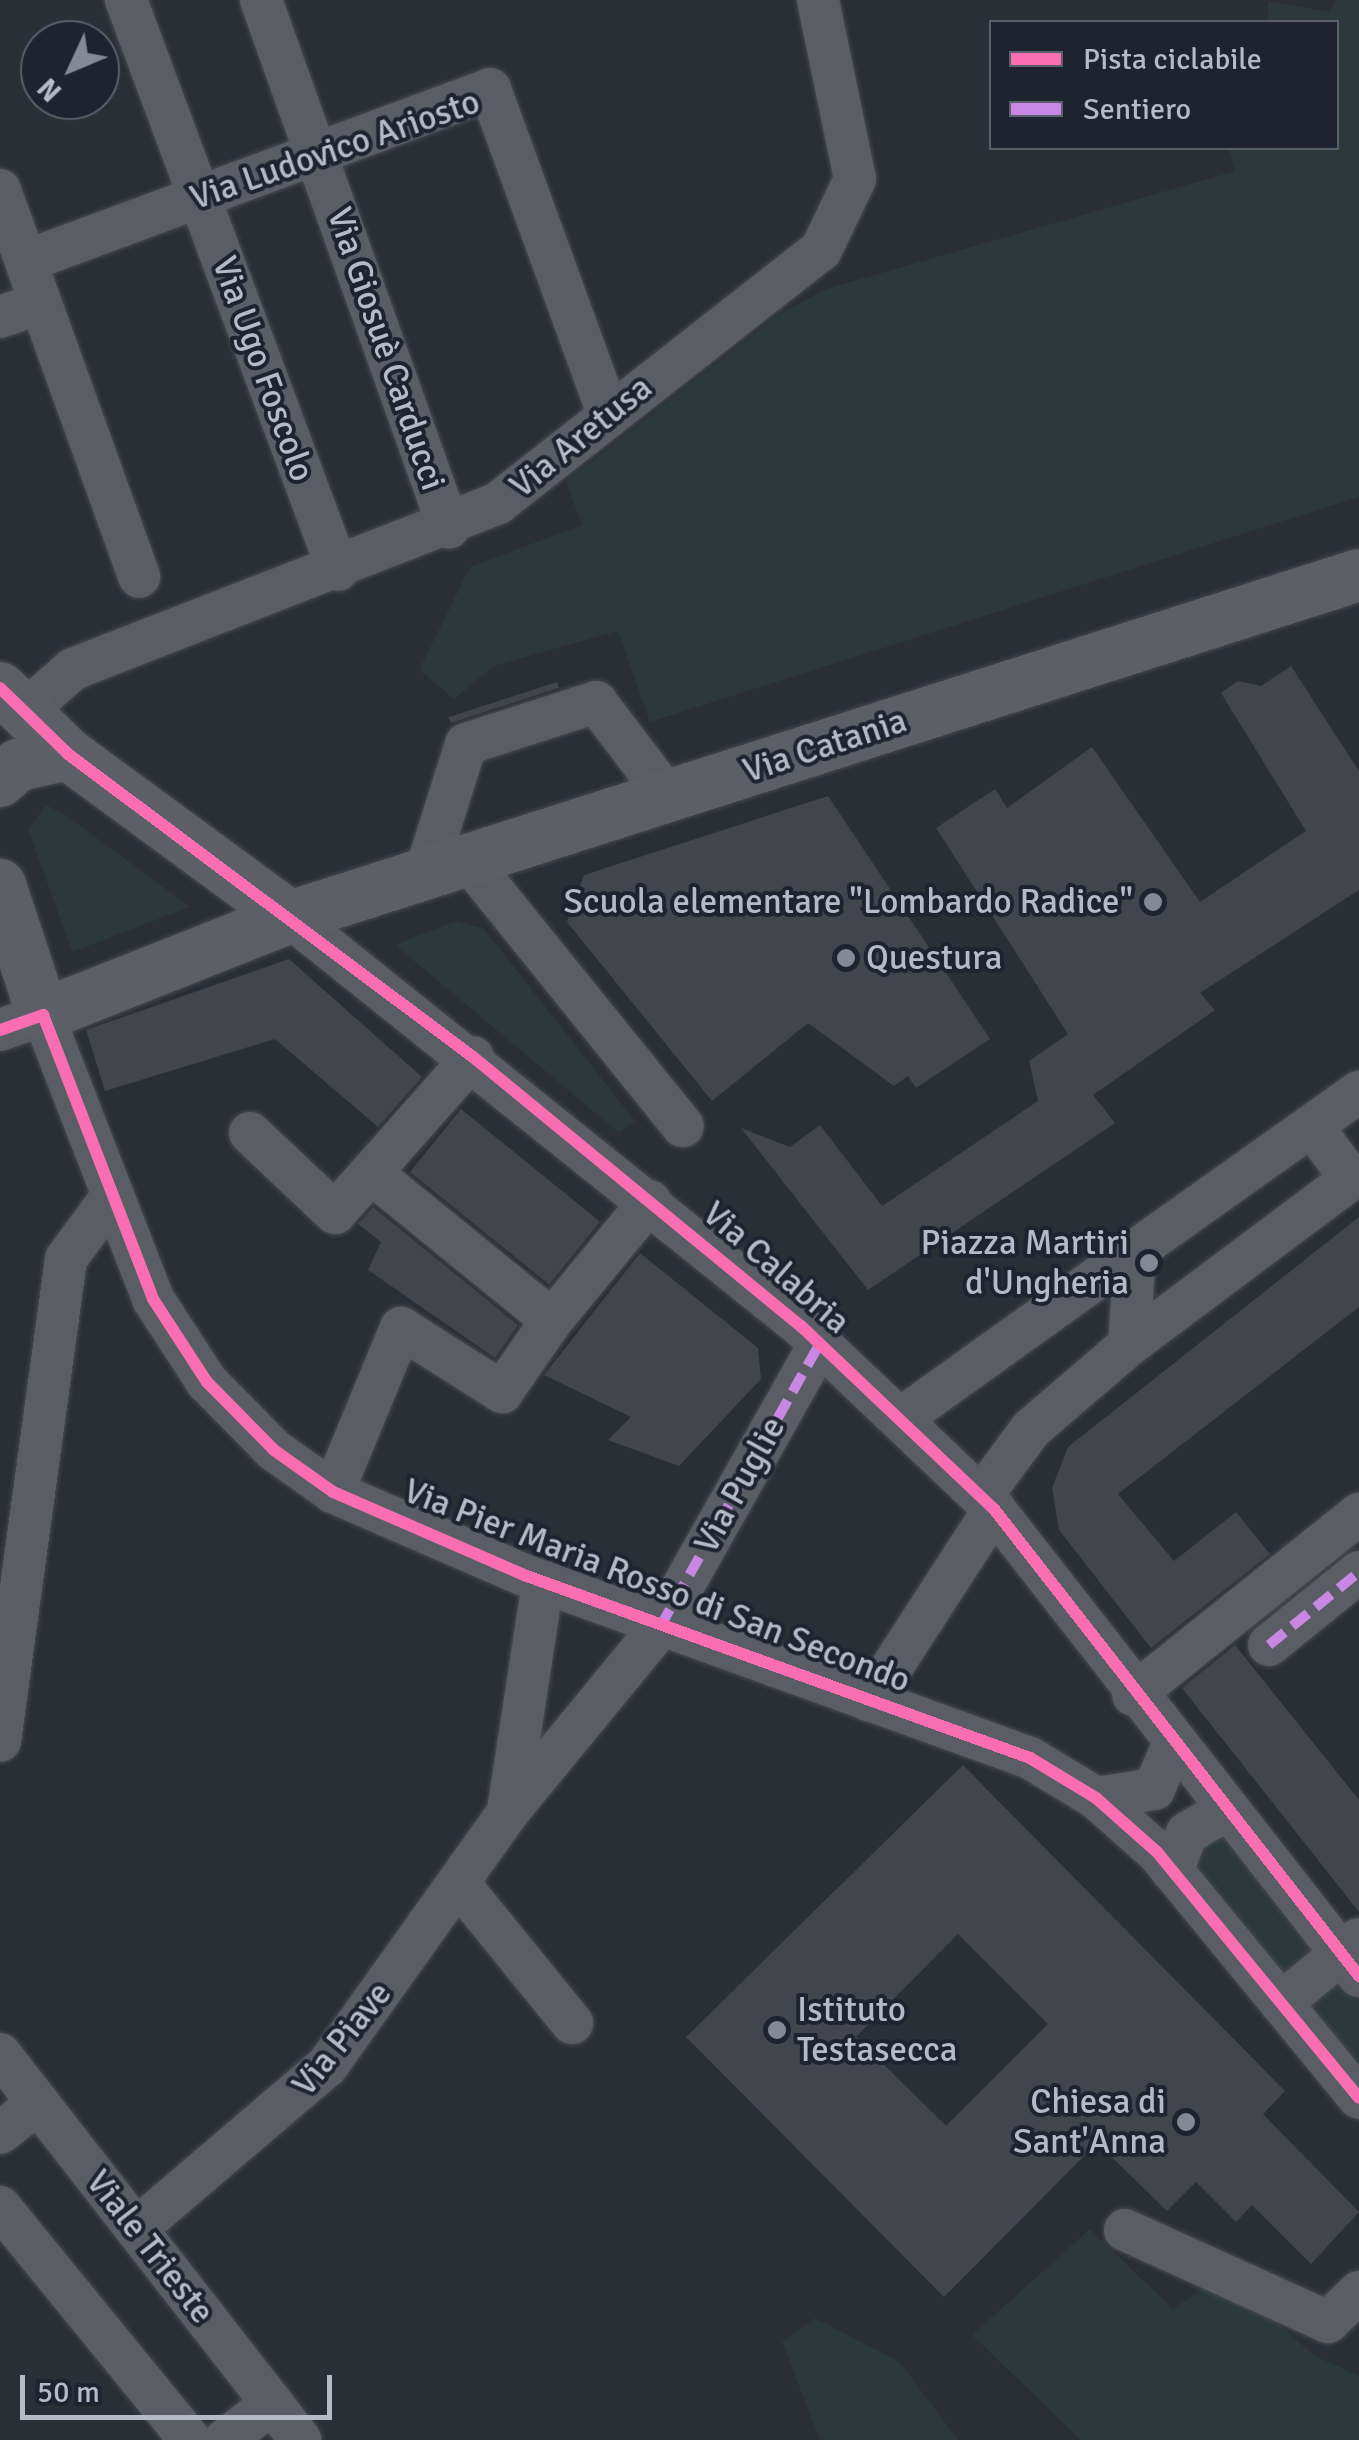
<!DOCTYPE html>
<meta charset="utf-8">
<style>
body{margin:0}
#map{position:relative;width:1359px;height:2440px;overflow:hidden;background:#2a2e35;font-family:Signika,sans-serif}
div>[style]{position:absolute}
.green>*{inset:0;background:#2b393b}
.building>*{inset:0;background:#42464c;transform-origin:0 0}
.roads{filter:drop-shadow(0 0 2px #46494e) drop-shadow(0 0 2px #46494e)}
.minor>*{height:42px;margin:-21px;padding:0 21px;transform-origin:21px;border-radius:21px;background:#5a5d63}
.major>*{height:52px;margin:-26px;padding:0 26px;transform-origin:26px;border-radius:26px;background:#5c5f65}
.quiet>*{height:10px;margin-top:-5px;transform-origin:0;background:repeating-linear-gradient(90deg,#c787e3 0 20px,transparent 0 30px)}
.cycleway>*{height:12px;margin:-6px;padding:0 6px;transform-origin:6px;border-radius:6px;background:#f96db3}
.dots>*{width:28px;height:28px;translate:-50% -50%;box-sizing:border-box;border:5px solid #1e242f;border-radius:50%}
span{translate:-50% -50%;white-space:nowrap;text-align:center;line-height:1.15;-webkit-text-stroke:8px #1e242f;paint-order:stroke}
.street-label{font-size:35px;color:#b5bac5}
.poi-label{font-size:35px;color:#b5bac5}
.right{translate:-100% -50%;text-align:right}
.left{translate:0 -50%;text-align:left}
.legend{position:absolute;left:989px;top:20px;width:350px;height:130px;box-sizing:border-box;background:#1e242f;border:2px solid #5a606b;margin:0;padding:12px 18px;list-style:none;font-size:30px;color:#b5bac5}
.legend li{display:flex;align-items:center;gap:20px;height:50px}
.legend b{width:50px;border:2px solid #5a606b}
.north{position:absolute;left:20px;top:20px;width:100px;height:100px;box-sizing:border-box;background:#1e242f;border:2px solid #5a606b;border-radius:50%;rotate:226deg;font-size:28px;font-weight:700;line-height:40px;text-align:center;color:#b5bac5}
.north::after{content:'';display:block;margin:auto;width:35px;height:45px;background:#848993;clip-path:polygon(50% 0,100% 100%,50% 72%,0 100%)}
.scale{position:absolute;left:20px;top:2375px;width:312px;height:45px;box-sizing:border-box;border:5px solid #b5bac5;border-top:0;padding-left:12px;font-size:30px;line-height:35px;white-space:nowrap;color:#b5bac5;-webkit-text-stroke:8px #1e242f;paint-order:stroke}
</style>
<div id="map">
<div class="green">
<div style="clip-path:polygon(1337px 0,1359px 0,1359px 497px,650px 722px,618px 631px,494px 666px,454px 699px,419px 670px,470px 567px,582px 525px,566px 482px,778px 315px,826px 289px,1235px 171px,1229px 148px,1336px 148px,1336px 22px,1267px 22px,1268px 1px,1329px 12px)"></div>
<div style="clip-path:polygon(46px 805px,63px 813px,190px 907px,72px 952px,28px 829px)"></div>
<div style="clip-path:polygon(456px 921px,484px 929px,635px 1121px,619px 1133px,395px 945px)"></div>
<div style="clip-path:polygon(1223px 1812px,1359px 1981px,1359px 2103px,1183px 1885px)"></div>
<div style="clip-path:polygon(1090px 2229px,1173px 2309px,1206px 2286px,1254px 2302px,1315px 2356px,1359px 2376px,1359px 2440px,1081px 2440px,972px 2335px)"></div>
<div style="clip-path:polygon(815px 2318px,900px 2362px,958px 2440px,820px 2440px,782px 2342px)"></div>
</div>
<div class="building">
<div style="clip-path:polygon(1291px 666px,1359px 771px,1359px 890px,1200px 993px,1215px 1010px,1093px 1095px,1115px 1123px,868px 1290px,741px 1128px,790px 1147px,820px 1125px,882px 1206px,1038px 1101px,1029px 1061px,1068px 1034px,936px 828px,995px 789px,1007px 808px,1092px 747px,1200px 902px,1306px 831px,1221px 693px,1238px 681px,1261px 686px)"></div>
<div style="left:557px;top:682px;width:6px;height:114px;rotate:72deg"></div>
<div style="clip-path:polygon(828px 796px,990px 1039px,916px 1088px,908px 1076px,894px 1086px,808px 1023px,712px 1101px,567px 922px,584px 875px)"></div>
<div style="clip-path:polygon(289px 959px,422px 1077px,378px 1127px,275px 1039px,105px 1091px,86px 1030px)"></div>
<div style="left:461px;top:1109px;width:179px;height:81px;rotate:39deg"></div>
<div style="clip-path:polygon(373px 1207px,518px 1325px,495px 1358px,368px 1270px,381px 1242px,358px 1224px)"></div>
<div style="clip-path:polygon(1359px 1217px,1359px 1307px,1118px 1494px,1174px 1561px,1236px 1512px,1270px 1554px,1151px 1648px,1059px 1530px,1052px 1488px,1068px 1447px)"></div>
<div style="clip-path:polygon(640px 1253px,758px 1348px,761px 1379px,679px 1466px,608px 1440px,631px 1417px,544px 1375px)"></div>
<div style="clip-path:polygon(1235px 1645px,1359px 1800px,1359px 1912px,1182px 1688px)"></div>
<div style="clip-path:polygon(evenodd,963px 1765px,1285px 2091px,1263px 2114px,1359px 2212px,1311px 2264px,1252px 2205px,1236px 2222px,1196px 2182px,1167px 2211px,1097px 2143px,944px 2297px,686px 2037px,963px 1765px,958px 1934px,1048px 2024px,946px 2126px,856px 2037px,958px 1934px)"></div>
</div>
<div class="roads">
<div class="minor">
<div style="left:126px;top:0;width:608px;rotate:69.6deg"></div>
<div style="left:261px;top:0;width:560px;rotate:70.4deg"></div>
<div style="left:0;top:190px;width:411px;rotate:70.2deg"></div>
<div style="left:26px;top:261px;width:495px;rotate:-20.3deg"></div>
<div style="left:490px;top:89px;width:348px;rotate:70deg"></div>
<div style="left:0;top:317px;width:42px;rotate:-19.3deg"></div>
<div style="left:24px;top:712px;width:65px;rotate:-41.3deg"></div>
<div style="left:73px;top:669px;width:456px;rotate:-21.3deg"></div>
<div style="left:498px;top:503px;width:410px;rotate:-38.1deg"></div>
<div style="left:821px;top:250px;width:79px;rotate:-64.4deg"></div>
<div style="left:855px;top:179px;width:183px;rotate:-101.7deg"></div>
<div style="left:468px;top:860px;width:342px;rotate:51.1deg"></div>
<div style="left:425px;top:874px;width:136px;rotate:-72.5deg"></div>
<div style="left:466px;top:744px;width:137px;rotate:-17.9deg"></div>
<div style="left:596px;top:702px;width:119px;rotate:52.8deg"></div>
<div style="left:290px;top:917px;width:655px;rotate:38.67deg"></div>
<div style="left:801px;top:1326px;width:266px;rotate:43.5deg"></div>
<div style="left:994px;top:1509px;width:593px;rotate:51.99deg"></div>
<div style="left:0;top:1030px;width:46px;rotate:-19.2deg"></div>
<div style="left:43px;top:1015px;width:305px;rotate:68.8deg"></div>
<div style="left:153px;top:1299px;width:99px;rotate:57deg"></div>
<div style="left:207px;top:1382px;width:95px;rotate:45.4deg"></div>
<div style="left:274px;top:1450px;width:72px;rotate:35.4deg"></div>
<div style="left:333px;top:1492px;width:208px;rotate:23.5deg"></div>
<div style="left:524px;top:1575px;width:538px;rotate:19.88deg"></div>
<div style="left:1030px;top:1758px;width:77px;rotate:31.2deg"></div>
<div style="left:1096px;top:1798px;width:81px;rotate:41.5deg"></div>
<div style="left:1157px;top:1852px;width:318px;rotate:50.6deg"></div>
<div style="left:250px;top:1133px;width:117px;rotate:43.3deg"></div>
<div style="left:335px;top:1213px;width:208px;rotate:-48.5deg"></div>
<div style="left:371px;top:1173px;width:233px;rotate:39.1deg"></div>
<div style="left:552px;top:1320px;width:154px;rotate:-50.5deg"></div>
<div style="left:1129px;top:1345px;width:277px;rotate:-36.8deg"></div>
<div style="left:1351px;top:1179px;width:66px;rotate:-126.3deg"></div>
<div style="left:900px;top:1419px;width:289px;rotate:-35.6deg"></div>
<div style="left:333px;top:1492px;width:178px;rotate:-67.5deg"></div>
<div style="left:401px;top:1328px;width:120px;rotate:32.4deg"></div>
<div style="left:502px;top:1392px;width:88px;rotate:-55.2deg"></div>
<div style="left:981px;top:1497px;width:84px;rotate:-53.7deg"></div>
<div style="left:1031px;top:1429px;width:129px;rotate:-40.6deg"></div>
<div style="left:1129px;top:1345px;width:94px;rotate:-86.3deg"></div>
<div style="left:1135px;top:1251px;width:275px;rotate:-35.4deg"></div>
<div style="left:1269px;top:1645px;width:116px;rotate:-39deg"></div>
<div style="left:1133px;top:1695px;width:290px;rotate:-38.7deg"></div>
<div style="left:870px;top:1701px;width:229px;rotate:-57.1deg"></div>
<div style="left:0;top:1741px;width:486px;rotate:-82.2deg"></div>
<div style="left:66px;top:1259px;width:74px;rotate:-53.7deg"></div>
<div style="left:1096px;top:1798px;width:59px;rotate:-8.8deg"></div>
<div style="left:1154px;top:1789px;width:46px;rotate:-66.8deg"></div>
<div style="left:508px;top:1811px;width:232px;rotate:-81.3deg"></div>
<div style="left:1172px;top:1871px;width:41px;rotate:-68.5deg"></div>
<div style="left:1187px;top:1833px;width:42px;rotate:-30.3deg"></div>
<div style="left:460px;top:1885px;width:178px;rotate:50.9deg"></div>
<div style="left:1281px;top:2003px;width:101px;rotate:-39.4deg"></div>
<div style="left:0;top:2054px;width:489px;rotate:52.1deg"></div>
<div style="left:0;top:2133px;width:48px;rotate:-38.3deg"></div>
<div style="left:0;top:2207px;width:301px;rotate:50.8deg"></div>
<div style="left:136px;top:2229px;width:251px;rotate:-40.5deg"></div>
<div style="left:327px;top:2066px;width:312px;rotate:-54.5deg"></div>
<div style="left:508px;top:1812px;width:239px;rotate:-50.6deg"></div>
<div style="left:660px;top:1627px;width:326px;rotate:-60.6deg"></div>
<div style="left:1125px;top:2230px;width:223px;rotate:24.4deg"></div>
<div style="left:1328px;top:2322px;width:43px;rotate:-44.1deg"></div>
<div style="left:225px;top:2440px;width:60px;rotate:-38.2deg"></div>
</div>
<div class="major">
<div style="left:0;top:688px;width:95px;rotate:44.1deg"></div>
<div style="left:68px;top:754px;width:275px;rotate:36.3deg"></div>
<div style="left:0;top:781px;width:24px;rotate:-42deg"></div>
<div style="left:18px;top:765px;width:51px;rotate:-12.4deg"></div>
<div style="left:0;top:885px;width:137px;rotate:71.7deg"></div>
<div style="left:43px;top:1015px;width:266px;rotate:-21.6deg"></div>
<div style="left:290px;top:917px;width:1122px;rotate:-17.74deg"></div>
</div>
</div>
<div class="quiet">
<div style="left:660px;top:1627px;width:326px;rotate:-60.6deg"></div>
<div style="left:1269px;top:1645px;width:116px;rotate:-39deg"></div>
</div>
<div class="cycleway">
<div style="left:0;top:688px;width:95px;rotate:44.1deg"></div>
<div style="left:68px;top:754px;width:506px;rotate:36.8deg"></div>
<div style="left:473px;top:1057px;width:424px;rotate:39.4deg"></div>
<div style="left:801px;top:1326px;width:266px;rotate:43.5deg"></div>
<div style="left:994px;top:1509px;width:593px;rotate:51.99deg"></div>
<div style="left:0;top:1030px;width:46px;rotate:-19.2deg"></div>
<div style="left:43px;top:1015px;width:305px;rotate:68.8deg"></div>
<div style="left:153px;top:1299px;width:99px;rotate:57deg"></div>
<div style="left:207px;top:1382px;width:95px;rotate:45.4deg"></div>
<div style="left:274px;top:1450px;width:72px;rotate:35.4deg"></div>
<div style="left:333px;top:1492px;width:208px;rotate:23.5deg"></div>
<div style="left:524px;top:1575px;width:538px;rotate:19.88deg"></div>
<div style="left:1030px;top:1758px;width:77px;rotate:31.2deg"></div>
<div style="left:1096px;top:1798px;width:81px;rotate:41.5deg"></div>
<div style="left:1157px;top:1852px;width:318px;rotate:50.6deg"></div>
</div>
<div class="dots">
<div style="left:1153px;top:902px;background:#848993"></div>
<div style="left:846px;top:958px;background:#848993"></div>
<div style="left:1149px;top:1263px;background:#848993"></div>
<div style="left:777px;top:2030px;background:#848993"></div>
<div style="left:1186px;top:2122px;background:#848993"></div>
</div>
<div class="street-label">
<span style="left:335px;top:150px;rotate:-19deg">Via Ludovico Ariosto</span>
<span style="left:386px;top:349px;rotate:71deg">Via Giosuè Carducci</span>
<span style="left:263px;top:369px;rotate:70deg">Via Ugo Foscolo</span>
<span style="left:581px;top:437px;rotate:-39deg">Via Aretusa</span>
<span style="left:825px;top:746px;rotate:-18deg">Via Catania</span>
<span style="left:776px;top:1268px;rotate:41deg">Via Calabria</span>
<span style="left:740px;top:1485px;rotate:-61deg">Via Puglie</span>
<span style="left:657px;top:1586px;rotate:21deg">Via Pier Maria Rosso di San Secondo</span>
<span style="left:342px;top:2039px;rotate:-51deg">Via Piave</span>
<span style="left:150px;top:2247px;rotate:52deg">Viale Trieste</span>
</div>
<div class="poi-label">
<span class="right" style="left:1133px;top:902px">Scuola elementare "Lombardo Radice"</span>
<span class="left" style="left:866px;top:958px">Questura</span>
<span class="right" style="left:1129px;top:1263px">Piazza Martiri<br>d'Ungheria</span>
<span class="left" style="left:797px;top:2030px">Istituto<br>Testasecca</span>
<span class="right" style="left:1166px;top:2122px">Chiesa di<br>Sant'Anna</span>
</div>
<ul class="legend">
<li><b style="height:12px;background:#f96db3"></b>Pista ciclabile</li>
<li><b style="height:12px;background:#c787e3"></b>Sentiero</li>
</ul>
<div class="north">N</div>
<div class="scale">50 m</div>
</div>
